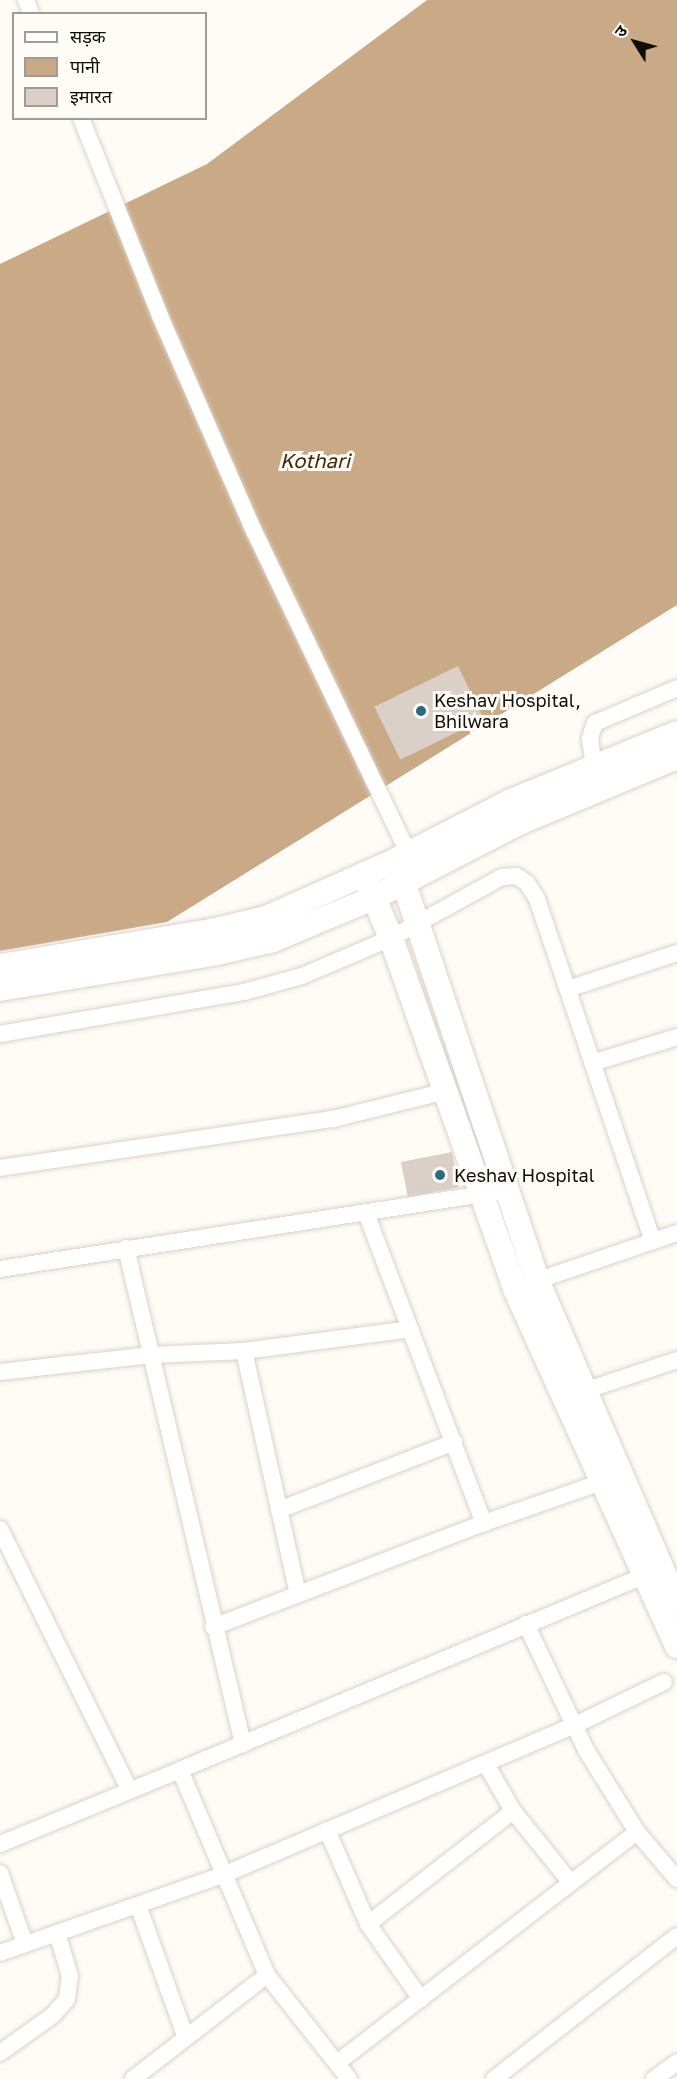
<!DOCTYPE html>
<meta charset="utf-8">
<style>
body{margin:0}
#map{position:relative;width:677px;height:2079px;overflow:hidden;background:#fffbf7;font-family:"Golos Text","Noto Sans Devanagari",sans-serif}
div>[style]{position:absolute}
.water>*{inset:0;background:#caa986}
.building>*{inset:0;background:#dad0c7;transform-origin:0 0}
.roads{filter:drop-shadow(0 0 2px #dcd2c8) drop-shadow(0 0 2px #dcd2c8)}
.street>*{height:16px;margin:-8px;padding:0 8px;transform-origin:8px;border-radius:8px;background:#fff}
.secondary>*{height:24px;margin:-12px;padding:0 12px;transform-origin:12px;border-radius:12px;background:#fff}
.dots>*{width:16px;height:16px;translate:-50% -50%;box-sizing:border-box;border:3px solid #fffbf7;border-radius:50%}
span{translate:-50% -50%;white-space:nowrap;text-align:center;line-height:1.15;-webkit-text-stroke:6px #fffbf7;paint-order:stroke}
.poi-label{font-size:18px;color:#100d0a}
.left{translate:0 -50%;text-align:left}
.water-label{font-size:20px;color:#3f280a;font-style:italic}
.legend{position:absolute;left:12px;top:12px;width:195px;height:108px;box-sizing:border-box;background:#fffbf7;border:2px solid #9f9c98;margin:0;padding:8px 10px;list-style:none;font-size:18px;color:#100d0a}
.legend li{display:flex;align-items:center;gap:12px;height:30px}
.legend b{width:30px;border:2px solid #9f9c98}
.north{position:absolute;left:605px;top:12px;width:60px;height:60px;-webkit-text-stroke:4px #fffbf7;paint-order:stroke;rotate:307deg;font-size:16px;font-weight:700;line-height:24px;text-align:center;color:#100d0a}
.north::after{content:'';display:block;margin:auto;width:21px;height:27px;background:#100d0a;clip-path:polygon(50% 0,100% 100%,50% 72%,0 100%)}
</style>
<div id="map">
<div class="water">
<div style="clip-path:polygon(427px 0,677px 0,677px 605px,167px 922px,0 951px,0 264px,207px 164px)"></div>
</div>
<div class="building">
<div style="left:458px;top:666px;width:59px;height:93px;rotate:64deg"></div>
<div style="left:452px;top:1152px;width:36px;height:52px;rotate:79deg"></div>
</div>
<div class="roads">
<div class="street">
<div style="left:26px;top:0;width:15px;rotate:70deg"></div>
<div style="left:81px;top:118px;width:213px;rotate:68.2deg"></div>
<div style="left:160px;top:316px;width:235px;rotate:66.4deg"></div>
<div style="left:254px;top:531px;width:357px;rotate:64.4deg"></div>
<div style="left:594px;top:767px;width:29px;rotate:-98deg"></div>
<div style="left:590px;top:738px;width:16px;rotate:-72deg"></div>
<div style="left:595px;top:723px;width:89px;rotate:-23.1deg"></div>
<div style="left:568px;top:989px;width:115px;rotate:-18.3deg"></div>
<div style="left:0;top:1034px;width:248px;rotate:-9.8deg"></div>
<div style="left:244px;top:992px;width:60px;rotate:-15.4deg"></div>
<div style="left:302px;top:976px;width:97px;rotate:-23.1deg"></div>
<div style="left:391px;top:938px;width:127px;rotate:-28.8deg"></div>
<div style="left:502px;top:877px;width:14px;rotate:-4deg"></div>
<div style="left:516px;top:876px;width:13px;rotate:32deg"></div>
<div style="left:527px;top:883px;width:19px;rotate:58deg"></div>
<div style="left:537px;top:899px;width:361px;rotate:71.3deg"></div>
<div style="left:592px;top:1063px;width:89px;rotate:-17deg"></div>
<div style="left:0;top:1168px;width:337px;rotate:-8.4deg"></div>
<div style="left:333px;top:1119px;width:116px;rotate:-13.9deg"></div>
<div style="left:366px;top:1213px;width:332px;rotate:69.2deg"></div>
<div style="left:126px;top:1248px;width:510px;rotate:76.73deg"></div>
<div style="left:0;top:1269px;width:515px;rotate:-8.82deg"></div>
<div style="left:527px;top:1284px;width:158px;rotate:-18.8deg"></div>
<div style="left:244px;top:1351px;width:249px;rotate:77.5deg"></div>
<div style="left:0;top:1372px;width:152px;rotate:-6.4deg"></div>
<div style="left:151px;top:1355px;width:93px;rotate:-2.5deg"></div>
<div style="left:244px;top:1351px;width:167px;rotate:-7.5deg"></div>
<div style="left:575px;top:1394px;width:108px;rotate:-18.4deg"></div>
<div style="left:279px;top:1510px;width:188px;rotate:-21.2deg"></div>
<div style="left:0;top:1529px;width:292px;rotate:63.6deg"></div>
<div style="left:526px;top:1624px;width:140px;rotate:64.5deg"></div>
<div style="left:586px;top:1750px;width:97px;rotate:58.1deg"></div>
<div style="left:637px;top:1832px;width:62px;rotate:49.6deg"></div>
<div style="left:213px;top:1627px;width:290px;rotate:-21deg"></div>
<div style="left:484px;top:1523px;width:125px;rotate:-19.2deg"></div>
<div style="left:486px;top:1764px;width:54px;rotate:60.1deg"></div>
<div style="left:513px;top:1811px;width:92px;rotate:51.1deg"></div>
<div style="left:180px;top:1770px;width:513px;rotate:-22.71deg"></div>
<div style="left:327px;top:1830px;width:103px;rotate:66.4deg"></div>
<div style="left:368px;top:1924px;width:92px;rotate:54.8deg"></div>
<div style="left:0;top:1844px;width:195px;rotate:-22.3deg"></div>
<div style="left:180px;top:1770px;width:223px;rotate:67deg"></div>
<div style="left:267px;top:1975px;width:170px;rotate:142.2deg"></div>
<div style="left:0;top:1873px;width:75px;rotate:70.6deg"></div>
<div style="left:138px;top:1905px;width:141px;rotate:70.2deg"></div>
<div style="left:368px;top:1924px;width:184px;rotate:-37.9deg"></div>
<div style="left:0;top:1953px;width:236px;rotate:-19.3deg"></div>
<div style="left:223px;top:1875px;width:380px;rotate:-23.1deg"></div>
<div style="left:573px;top:1726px;width:101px;rotate:-25.8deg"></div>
<div style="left:267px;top:1975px;width:132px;rotate:51.7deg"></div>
<div style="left:0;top:2053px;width:65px;rotate:-35.6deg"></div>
<div style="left:53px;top:2015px;width:21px;rotate:-49deg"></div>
<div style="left:67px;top:1999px;width:23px;rotate:-83deg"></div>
<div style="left:70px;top:1976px;width:45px;rotate:-106.8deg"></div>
<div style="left:337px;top:2063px;width:379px;rotate:-37.6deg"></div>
<div style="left:494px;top:2079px;width:232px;rotate:-38deg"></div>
<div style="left:654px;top:2079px;width:29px;rotate:-36deg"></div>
</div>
<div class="secondary">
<div style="left:396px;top:860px;width:443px;rotate:71.4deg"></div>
<div style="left:537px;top:1280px;width:353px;rotate:66.6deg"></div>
<div style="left:364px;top:874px;width:69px;rotate:67.1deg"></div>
<div style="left:391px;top:938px;width:372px;rotate:70.5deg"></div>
<div style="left:515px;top:1289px;width:392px;rotate:65.6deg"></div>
<div style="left:0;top:966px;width:215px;rotate:-9.4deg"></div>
<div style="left:212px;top:931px;width:56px;rotate:-13.5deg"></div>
<div style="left:266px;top:918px;width:142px;rotate:-24deg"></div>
<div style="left:396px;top:860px;width:129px;rotate:-27.2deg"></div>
<div style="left:511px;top:801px;width:179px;rotate:-22.3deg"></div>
<div style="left:0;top:989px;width:220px;rotate:-9.4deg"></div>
<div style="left:217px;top:953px;width:57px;rotate:-13.1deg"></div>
<div style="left:273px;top:940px;width:108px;rotate:-22.8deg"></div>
<div style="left:373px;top:898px;width:166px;rotate:-27.2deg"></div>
<div style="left:521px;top:822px;width:169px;rotate:-22.6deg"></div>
</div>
</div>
<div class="dots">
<div style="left:421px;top:711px;background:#296c7e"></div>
<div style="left:440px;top:1175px;background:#296c7e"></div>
</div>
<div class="poi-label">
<span class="left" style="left:434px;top:711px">Keshav Hospital,<br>Bhilwara</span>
<span class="left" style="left:454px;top:1175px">Keshav Hospital</span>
</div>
<div class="water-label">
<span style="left:315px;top:460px">Kothari</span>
</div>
<ul class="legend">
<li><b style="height:8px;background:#fff"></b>सड़क</li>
<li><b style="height:16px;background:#caa986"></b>पानी</li>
<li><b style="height:16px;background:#dad0c7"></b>इमारत</li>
</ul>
<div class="north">उ</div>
</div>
